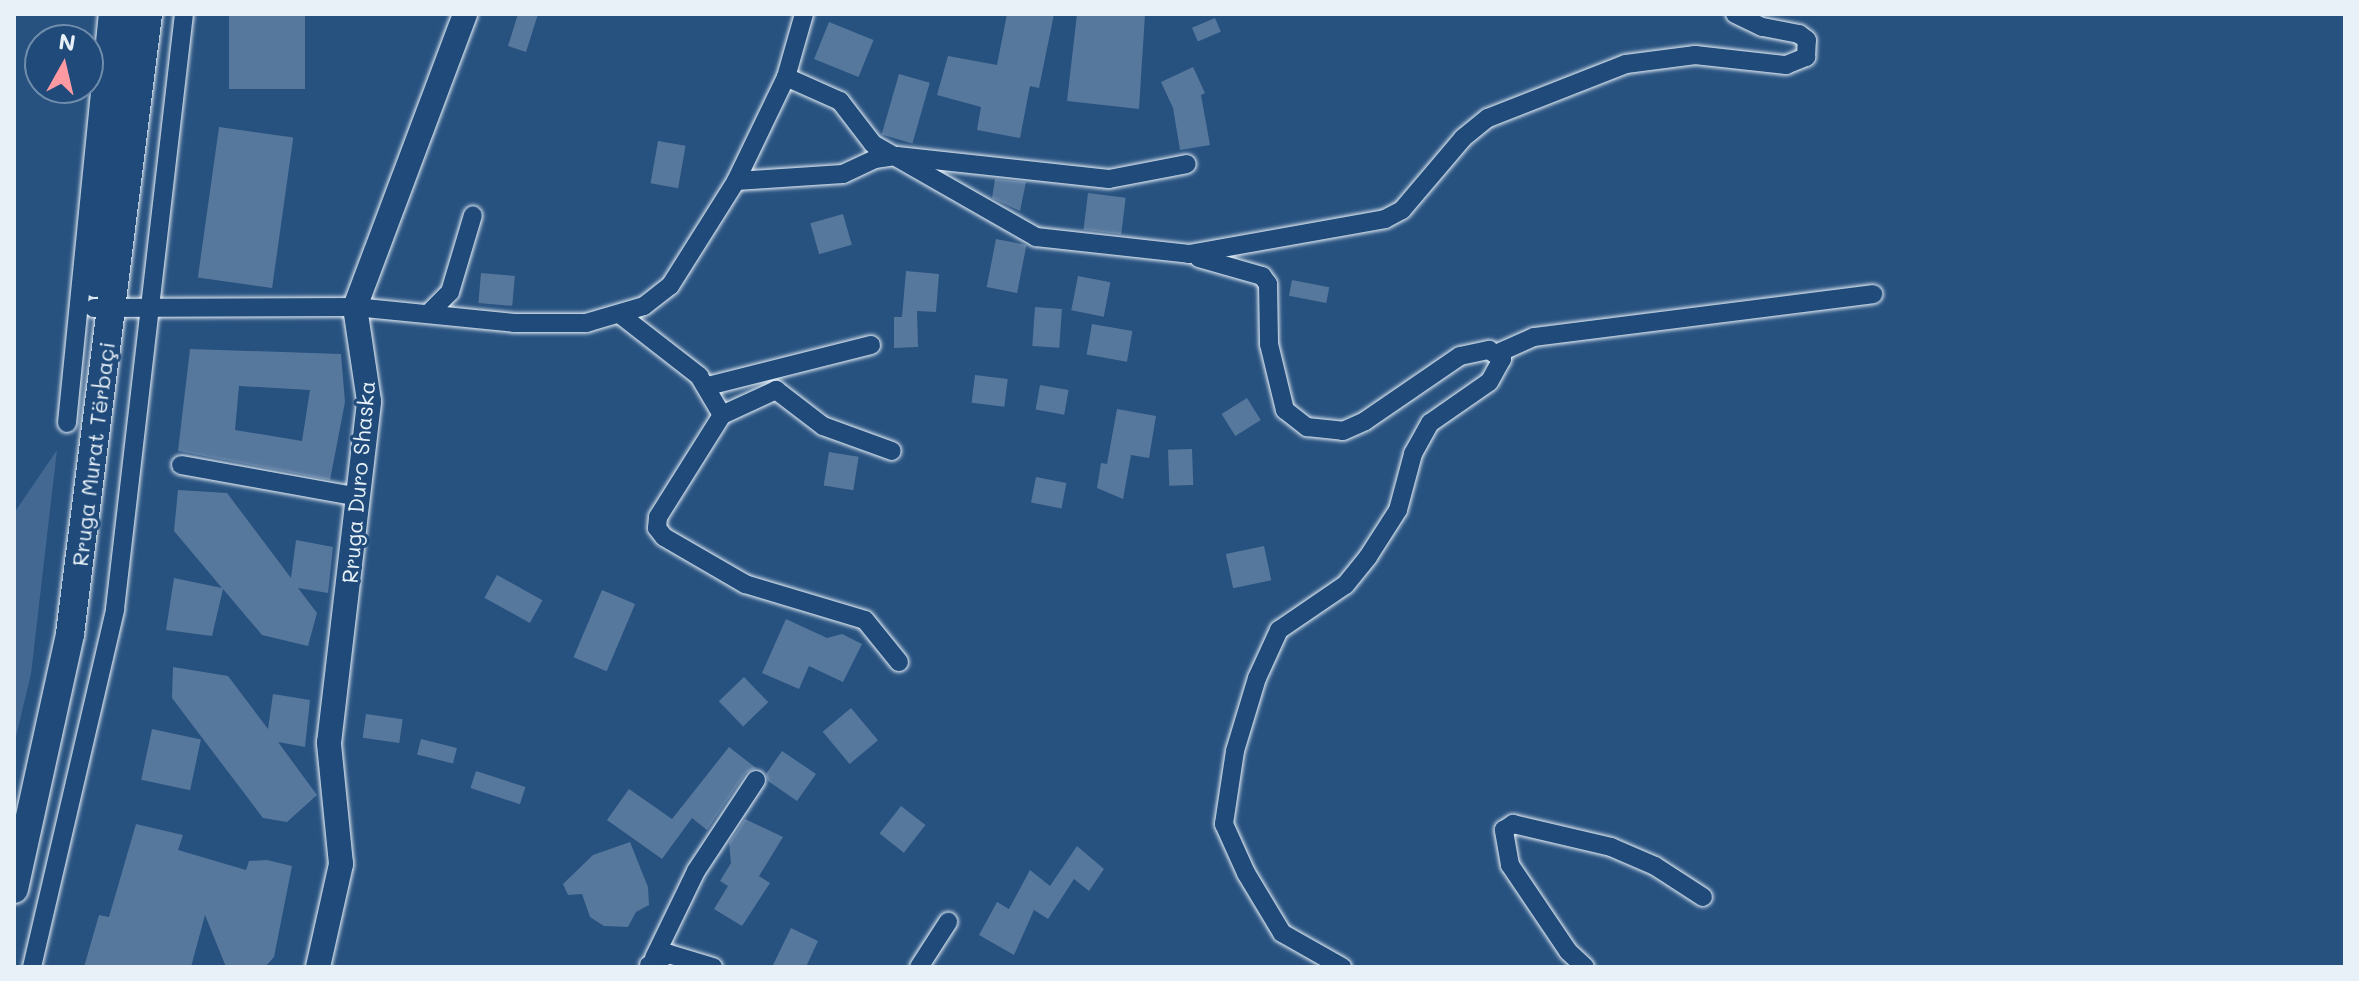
<!DOCTYPE html>
<meta charset="utf-8">
<style>
body{margin:0}
#map{position:relative;width:2359px;height:981px;overflow:hidden;background:#27517f;font-family:Mali,sans-serif}
div>[style]{position:absolute}
.green>*{inset:0;background:#436891}
.building>*{inset:0;background:#57789d;transform-origin:0 0}
.roads{filter:drop-shadow(0 0 2px #e8f1f8) drop-shadow(0 0 2px #e8f1f8)}
.street>*{height:18px;margin:-9px;padding:0 9px;transform-origin:9px;border-radius:9px;background:#1f4a7a}
.secondary>*{height:24px;margin:-12px;padding:0 12px;transform-origin:12px;border-radius:12px;background:#1f4a7a}
.primary>*{height:28px;margin:-14px;padding:0 14px;transform-origin:14px;border-radius:14px;background:#1f4a7a}
span{translate:-50% -50%;white-space:nowrap;text-align:center;line-height:1.15;-webkit-text-stroke:6px #1f4a7a;paint-order:stroke}
.street-label{font-size:22px;color:#e8f1f8}
.frame{position:absolute;inset:0;border:16px solid #e8f1f8;pointer-events:none}
.north{position:absolute;left:24px;top:24px;width:80px;height:80px;box-sizing:border-box;background:#1f4a7a;border:2px solid #6f8dac;border-radius:50%;rotate:8deg;font-size:22px;font-weight:700;line-height:32px;text-align:center;color:#e8f1f8}
.north::after{content:'';display:block;margin:auto;width:28px;height:36px;background:#ff9aa2;clip-path:polygon(50% 0,100% 100%,50% 72%,0 100%)}
</style>
<div id="map">
<div class="green">
<div style="clip-path:polygon(57px 450px,31px 674px,14px 745px,14px 513px)"></div>
</div>
<div class="building">
<div style="left:229px;top:14px;width:76px;height:75px"></div>
<div style="clip-path:polygon(518px 14px,538px 14px,526px 52px,508px 46px)"></div>
<div style="clip-path:polygon(1007px 14px,1054px 14px,1039px 88px,1030px 86px,1020px 138px,977px 130px,981px 107px,937px 95px,948px 56px,997px 65px)"></div>
<div style="clip-path:polygon(1077px 14px,1145px 14px,1139px 109px,1067px 101px)"></div>
<div style="left:1215px;top:18px;width:15px;height:25px;rotate:67deg"></div>
<div style="left:829px;top:22px;width:48px;height:40px;rotate:22deg"></div>
<div style="clip-path:polygon(1193px 67px,1205px 93px,1201px 95px,1210px 145px,1180px 150px,1173px 108px,1161px 82px)"></div>
<div style="left:899px;top:74px;width:32px;height:63px;rotate:16deg"></div>
<div style="left:219px;top:127px;width:75px;height:152px;rotate:8deg"></div>
<div style="left:658px;top:141px;width:28px;height:43px;rotate:10deg"></div>
<div style="clip-path:polygon(995px 179px,1026px 182px,1020px 211px,992px 198px)"></div>
<div style="left:1088px;top:193px;width:38px;height:37px;rotate:7deg"></div>
<div style="left:843px;top:214px;width:32px;height:34px;rotate:74deg"></div>
<div style="left:996px;top:239px;width:31px;height:49px;rotate:11deg"></div>
<div style="clip-path:polygon(906px 271px,939px 274px,936px 312px,917px 311px,918px 347px,894px 348px,894px 317px,902px 317px)"></div>
<div style="left:481px;top:273px;width:34px;height:30px;rotate:5deg"></div>
<div style="left:1078px;top:276px;width:33px;height:35px;rotate:11deg"></div>
<div style="left:1292px;top:280px;width:38px;height:16px;rotate:11deg"></div>
<div style="left:1035px;top:307px;width:27px;height:39px;rotate:4deg"></div>
<div style="left:1092px;top:324px;width:41px;height:31px;rotate:10deg"></div>
<div style="clip-path:polygon(evenodd,190px 349px,341px 354px,345px 402px,330px 480px,178px 451px,190px 349px,239px 386px,310px 390px,302px 441px,235px 430px,239px 386px)"></div>
<div style="left:975px;top:375px;width:33px;height:28px;rotate:7deg"></div>
<div style="left:1040px;top:385px;width:29px;height:25px;rotate:10deg"></div>
<div style="left:1247px;top:398px;width:26px;height:30px;rotate:58deg"></div>
<div style="clip-path:polygon(1117px 409px,1156px 416px,1149px 458px,1131px 455px,1123px 499px,1097px 488px,1101px 463px,1107px 464px)"></div>
<div style="left:1192px;top:449px;width:36px;height:24px;rotate:88deg"></div>
<div style="left:829px;top:452px;width:30px;height:34px;rotate:9deg"></div>
<div style="left:1036px;top:477px;width:31px;height:26px;rotate:11deg"></div>
<div style="clip-path:polygon(178px 490px,227px 493px,291px 578px,296px 540px,333px 547px,328px 593px,298px 588px,317px 613px,308px 646px,262px 635px,223px 589px,212px 636px,166px 630px,174px 578px,222px 588px,174px 531px)"></div>
<div style="left:1264px;top:546px;width:35px;height:39px;rotate:78deg"></div>
<div style="left:497px;top:575px;width:52px;height:26px;rotate:29deg"></div>
<div style="left:602px;top:590px;width:36px;height:73px;rotate:23deg"></div>
<div style="clip-path:polygon(786px 619px,827px 638px,842px 634px,862px 644px,843px 682px,809px 666px,799px 689px,762px 673px)"></div>
<div style="clip-path:polygon(173px 667px,228px 676px,268px 729px,273px 694px,310px 700px,305px 747px,278px 742px,317px 795px,287px 822px,263px 818px,172px 698px)"></div>
<div style="left:744px;top:677px;width:35px;height:35px;rotate:46deg"></div>
<div style="left:851px;top:708px;width:42px;height:37px;rotate:50deg"></div>
<div style="left:366px;top:714px;width:37px;height:24px;rotate:8deg"></div>
<div style="left:152px;top:729px;width:50px;height:52px;rotate:12deg"></div>
<div style="left:421px;top:739px;width:37px;height:16px;rotate:14deg"></div>
<div style="clip-path:polygon(729px 747px,756px 768px,746px 773px,707px 830px,692px 818px,662px 859px,607px 820px,629px 789px,672px 819px)"></div>
<div style="clip-path:polygon(782px 751px,816px 774px,797px 801px,768px 781px,766px 774px)"></div>
<div style="left:476px;top:771px;width:52px;height:18px;rotate:18deg"></div>
<div style="left:901px;top:806px;width:31px;height:35px;rotate:38deg"></div>
<div style="clip-path:polygon(745px 819px,783px 837px,759px 876px,770px 883px,742px 926px,714px 909px,728px 886px,720px 881px,731px 863px,729px 843px)"></div>
<div style="clip-path:polygon(136px 824px,183px 835px,178px 850px,246px 870px,249px 861px,267px 860px,292px 866px,274px 957px,265px 967px,226px 967px,205px 915px,191px 967px,84px 967px,99px 915px,109px 917px)"></div>
<div style="clip-path:polygon(630px 842px,648px 887px,649px 905px,636px 912px,628px 927px,604px 926px,590px 917px,582px 894px,568px 895px,563px 884px,593px 855px)"></div>
<div style="clip-path:polygon(1077px 846px,1104px 869px,1089px 891px,1074px 879px,1048px 919px,1034px 910px,1014px 955px,979px 935px,997px 902px,1009px 909px,1030px 870px,1050px 886px)"></div>
<div style="clip-path:polygon(791px 928px,818px 941px,806px 967px,772px 967px)"></div>
</div>
<div class="roads">
<div class="street">
<div style="left:804px;top:14px;width:66px;rotate:105.9deg"></div>
<div style="left:786px;top:77px;width:59px;rotate:24deg"></div>
<div style="left:840px;top:101px;width:54px;rotate:52.5deg"></div>
<div style="left:873px;top:144px;width:188px;rotate:29.7deg"></div>
<div style="left:1036px;top:237px;width:154px;rotate:6.3deg"></div>
<div style="left:1189px;top:254px;width:199px;rotate:-10.1deg"></div>
<div style="left:1385px;top:219px;width:19px;rotate:-28deg"></div>
<div style="left:1402px;top:210px;width:94px;rotate:-49.7deg"></div>
<div style="left:1463px;top:138px;width:32px;rotate:-39deg"></div>
<div style="left:1488px;top:118px;width:148px;rotate:-21.4deg"></div>
<div style="left:1626px;top:64px;width:70px;rotate:-7.4deg"></div>
<div style="left:1695px;top:55px;width:92px;rotate:6.3deg"></div>
<div style="left:1786px;top:65px;width:22px;rotate:-22deg"></div>
<div style="left:1806px;top:57px;width:17px;rotate:-87deg"></div>
<div style="left:1807px;top:40px;width:10px;rotate:-143deg"></div>
<div style="left:1799px;top:34px;width:38px;rotate:-169deg"></div>
<div style="left:1762px;top:27px;width:30px;rotate:-154deg"></div>
<div style="left:736px;top:181px;width:115px;rotate:-64.3deg"></div>
<div style="left:1199px;top:258px;width:66px;rotate:15.9deg"></div>
<div style="left:1262px;top:276px;width:10px;rotate:53deg"></div>
<div style="left:1268px;top:284px;width:60px;rotate:89deg"></div>
<div style="left:1269px;top:344px;width:68px;rotate:76.4deg"></div>
<div style="left:1285px;top:410px;width:28px;rotate:38deg"></div>
<div style="left:1307px;top:427px;width:36px;rotate:6deg"></div>
<div style="left:1343px;top:431px;width:24px;rotate:-24deg"></div>
<div style="left:1365px;top:421px;width:115px;rotate:-34.4deg"></div>
<div style="left:1460px;top:356px;width:30px;rotate:-12deg"></div>
<div style="left:1489px;top:350px;width:16px;rotate:35deg"></div>
<div style="left:1502px;top:359px;width:26px;rotate:119deg"></div>
<div style="left:1489px;top:382px;width:72px;rotate:145.2deg"></div>
<div style="left:1430px;top:423px;width:35px;rotate:119deg"></div>
<div style="left:1413px;top:454px;width:58px;rotate:105deg"></div>
<div style="left:1398px;top:510px;width:56px;rotate:122.6deg"></div>
<div style="left:1368px;top:557px;width:36px;rotate:129deg"></div>
<div style="left:1345px;top:585px;width:80px;rotate:145.7deg"></div>
<div style="left:1279px;top:630px;width:53px;rotate:114.6deg"></div>
<div style="left:1257px;top:678px;width:76px;rotate:106.8deg"></div>
<div style="left:1235px;top:751px;width:74px;rotate:98.6deg"></div>
<div style="left:1224px;top:824px;width:54px;rotate:65.8deg"></div>
<div style="left:1246px;top:873px;width:70px;rotate:59deg"></div>
<div style="left:1282px;top:933px;width:69px;rotate:29.5deg"></div>
<div style="left:94px;top:308px;width:261px;rotate:-0.2deg"></div>
<div style="left:355px;top:307px;width:160px;rotate:5.7deg"></div>
<div style="left:514px;top:323px;width:72px"></div>
<div style="left:586px;top:323px;width:60px;rotate:-16.3deg"></div>
<div style="left:644px;top:306px;width:33px;rotate:-38deg"></div>
<div style="left:670px;top:286px;width:124px;rotate:-57.8deg"></div>
<div style="left:736px;top:181px;width:107px;rotate:-3.7deg"></div>
<div style="left:843px;top:174px;width:35px;rotate:-25deg"></div>
<div style="left:875px;top:159px;width:22px;rotate:-8deg"></div>
<div style="left:897px;top:156px;width:213px;rotate:6.2deg"></div>
<div style="left:1109px;top:179px;width:79px;rotate:-10.9deg"></div>
<div style="left:430px;top:312px;width:28px;rotate:-45deg"></div>
<div style="left:450px;top:292px;width:80px;rotate:-73.4deg"></div>
<div style="left:622px;top:316px;width:98px;rotate:37.9deg"></div>
<div style="left:699px;top:376px;width:45px;rotate:59.5deg"></div>
<div style="left:722px;top:415px;width:120px;rotate:122.1deg"></div>
<div style="left:658px;top:517px;width:11px;rotate:95deg"></div>
<div style="left:657px;top:528px;width:11px;rotate:52deg"></div>
<div style="left:664px;top:537px;width:94px;rotate:30.1deg"></div>
<div style="left:745px;top:584px;width:125px;rotate:16.7deg"></div>
<div style="left:865px;top:620px;width:54px;rotate:51deg"></div>
<div style="left:1498px;top:353px;width:39px;rotate:-24deg"></div>
<div style="left:1534px;top:337px;width:342px;rotate:-7.2deg"></div>
<div style="left:708px;top:386px;width:168px;rotate:-14.1deg"></div>
<div style="left:722px;top:415px;width:60px;rotate:-24.8deg"></div>
<div style="left:776px;top:390px;width:59px;rotate:37.5deg"></div>
<div style="left:823px;top:426px;width:73px;rotate:19.9deg"></div>
<div style="left:67px;top:423px;width:411px;rotate:-84.3deg"></div>
<div style="left:181px;top:465px;width:181px;rotate:10.2deg"></div>
<div style="left:654px;top:958px;width:97px;rotate:-64.2deg"></div>
<div style="left:696px;top:871px;width:109px;rotate:-56.6deg"></div>
<div style="left:649px;top:965px;width:23px;rotate:-29deg"></div>
<div style="left:669px;top:954px;width:46px;rotate:16.5deg"></div>
<div style="left:32px;top:967px;width:367px;rotate:-76.9deg"></div>
<div style="left:115px;top:609px;width:599px;rotate:-83.39deg"></div>
<div style="left:919px;top:967px;width:54px;rotate:-57.2deg"></div>
<div style="left:1585px;top:967px;width:23px;rotate:-137deg"></div>
<div style="left:1568px;top:951px;width:104px;rotate:-124deg"></div>
<div style="left:1510px;top:865px;width:36px;rotate:-100deg"></div>
<div style="left:1504px;top:830px;width:11px;rotate:-34deg"></div>
<div style="left:1513px;top:824px;width:101px;rotate:13.2deg"></div>
<div style="left:1611px;top:847px;width:48px;rotate:23.4deg"></div>
<div style="left:1655px;top:866px;width:57px;rotate:32.9deg"></div>
</div>
<div class="secondary">
<div style="left:318px;top:967px;width:106px;rotate:-77.4deg"></div>
<div style="left:341px;top:864px;width:122px;rotate:-95.7deg"></div>
<div style="left:329px;top:743px;width:344px;rotate:-83.3deg"></div>
<div style="left:369px;top:401px;width:95px;rotate:-98.5deg"></div>
<div style="left:355px;top:307px;width:313px;rotate:-69.4deg"></div>
</div>
<div class="primary">
<div style="left:96px;top:283px;width:271px;rotate:-83.2deg"></div>
<div style="left:14px;top:889px;width:261px;rotate:-77.6deg"></div>
<div style="left:70px;top:634px;width:625px;rotate:-82.83deg"></div>
</div>
</div>
<div class="street-label">
<span style="left:93px;top:454px;rotate:-83deg">Rruga Murat Tërbaçi</span>
<span style="left:358px;top:482px;rotate:-85deg">Rruga Duro Shaska</span>
</div>
<div class="frame"></div>
<div class="north">N</div>
</div>
